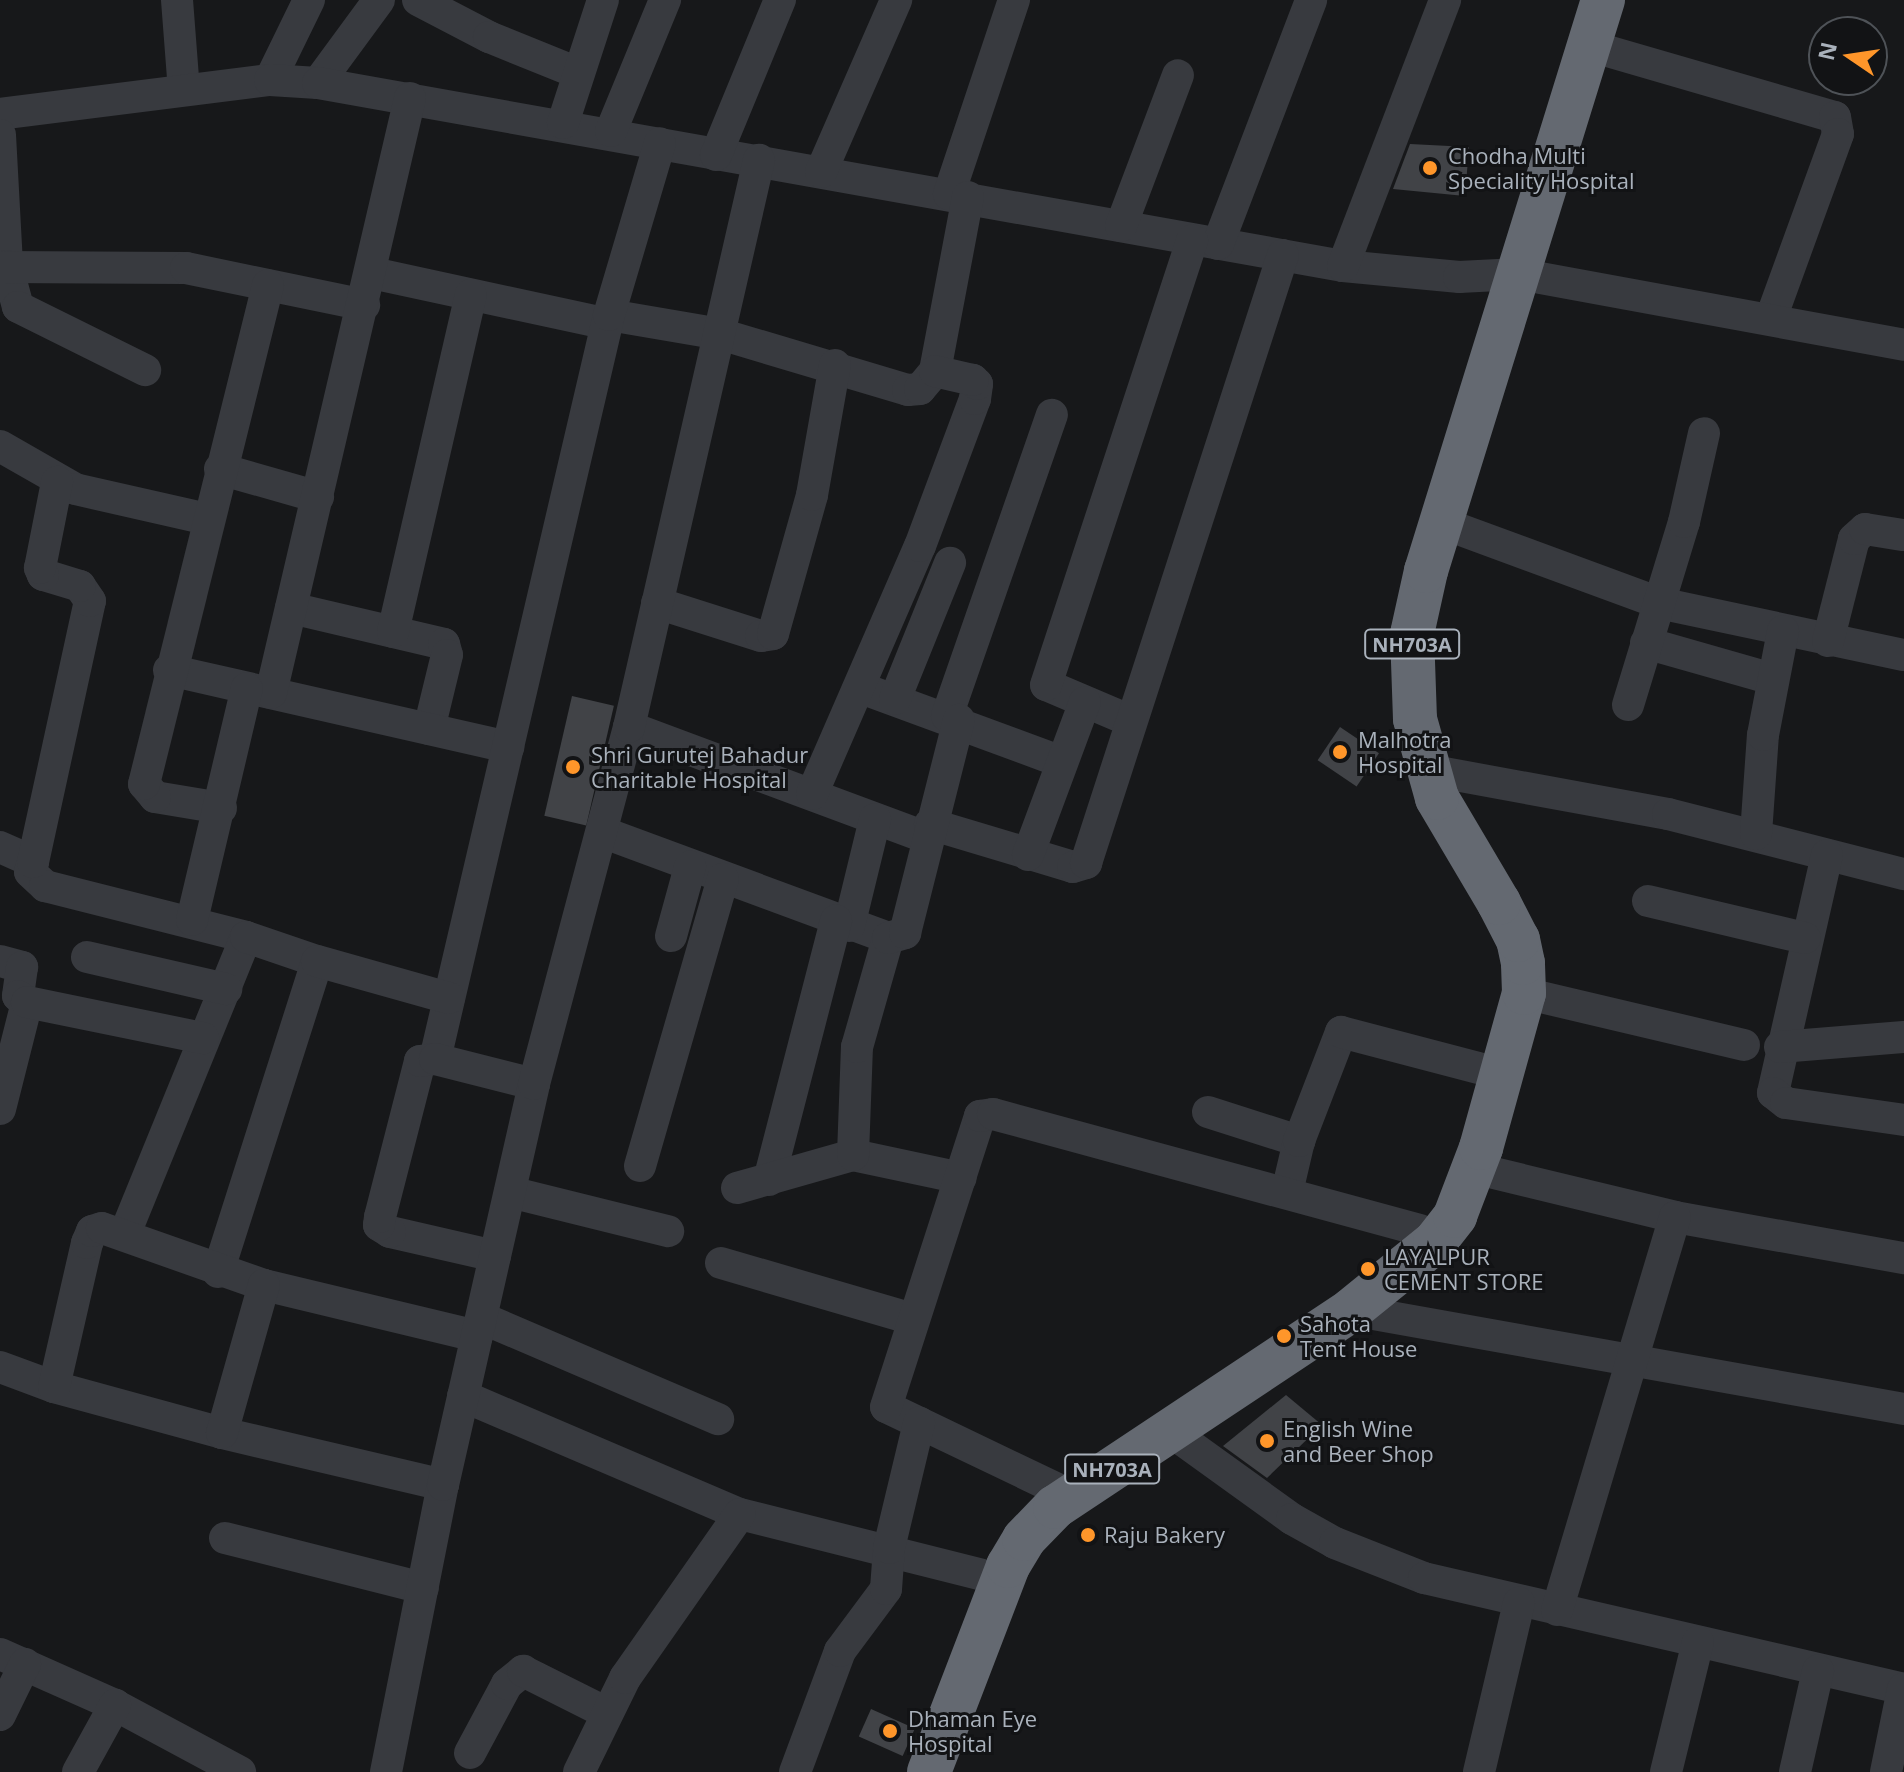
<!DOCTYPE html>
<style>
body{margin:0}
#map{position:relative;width:1904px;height:1772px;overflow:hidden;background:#17181a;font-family:"Open Sans",sans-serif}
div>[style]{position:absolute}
.building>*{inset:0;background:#414347;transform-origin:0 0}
.minor>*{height:32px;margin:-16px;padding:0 16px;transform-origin:16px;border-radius:16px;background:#383a3f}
.highway>*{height:44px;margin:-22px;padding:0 22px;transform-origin:22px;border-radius:22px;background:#646971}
.dots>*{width:22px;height:22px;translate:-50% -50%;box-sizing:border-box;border:4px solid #121315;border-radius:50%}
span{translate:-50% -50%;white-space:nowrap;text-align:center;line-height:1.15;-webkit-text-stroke:6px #121315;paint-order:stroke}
.shield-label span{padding:2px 6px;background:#121315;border:2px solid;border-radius:6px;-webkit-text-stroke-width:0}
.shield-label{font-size:20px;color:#a9b1bb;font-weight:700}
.poi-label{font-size:22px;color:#a9b1bb}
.left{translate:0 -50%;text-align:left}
.north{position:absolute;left:1808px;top:16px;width:80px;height:80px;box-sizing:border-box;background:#121315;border:2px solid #4e5257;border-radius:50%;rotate:283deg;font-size:22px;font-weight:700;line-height:32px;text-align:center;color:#a9b1bb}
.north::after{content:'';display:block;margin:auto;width:28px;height:36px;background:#ff962a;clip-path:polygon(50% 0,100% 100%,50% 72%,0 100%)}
</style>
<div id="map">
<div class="building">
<div style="clip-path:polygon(1410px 144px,1469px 147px,1465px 196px,1393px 189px)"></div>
<div style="left:572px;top:696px;width:43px;height:123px;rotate:13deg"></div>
<div style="left:1340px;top:727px;width:47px;height:40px;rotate:34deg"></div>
<div style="clip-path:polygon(1286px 1395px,1322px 1425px,1267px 1478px,1223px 1446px)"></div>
<div style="left:871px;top:1709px;width:48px;height:30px;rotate:24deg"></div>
</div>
<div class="minor">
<div style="left:177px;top:0;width:90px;rotate:85.6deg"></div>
<div style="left:418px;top:0;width:80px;rotate:27.5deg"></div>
<div style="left:489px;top:37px;width:96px;rotate:22deg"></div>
<div style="left:1590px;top:46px;width:255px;rotate:16.2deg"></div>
<div style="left:1835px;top:117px;width:17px;rotate:80deg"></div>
<div style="left:1838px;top:134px;width:196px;rotate:110deg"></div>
<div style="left:270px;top:80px;width:89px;rotate:-64deg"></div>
<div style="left:318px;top:83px;width:103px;rotate:-53.7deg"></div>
<div style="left:0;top:114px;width:272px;rotate:-7.2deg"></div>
<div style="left:270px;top:80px;width:48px;rotate:3.6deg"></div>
<div style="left:318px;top:83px;width:1041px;rotate:10.12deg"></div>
<div style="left:1343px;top:266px;width:117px;rotate:5.4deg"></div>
<div style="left:1459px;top:277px;width:59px;rotate:-2.9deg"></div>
<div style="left:1518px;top:274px;width:392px;rotate:10.4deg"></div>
<div style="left:563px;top:123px;width:129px;rotate:-72deg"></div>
<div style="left:611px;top:131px;width:142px;rotate:-67.6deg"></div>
<div style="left:0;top:135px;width:131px;rotate:86.9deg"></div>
<div style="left:7px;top:266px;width:42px;rotate:75deg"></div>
<div style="left:18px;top:307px;width:142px;rotate:26.4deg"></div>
<div style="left:716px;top:155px;width:168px;rotate:-67.6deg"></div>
<div style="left:821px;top:172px;width:188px;rotate:-66.4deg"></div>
<div style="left:949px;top:194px;width:205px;rotate:-71.5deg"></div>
<div style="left:1121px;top:226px;width:161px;rotate:-69.3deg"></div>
<div style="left:1218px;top:244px;width:261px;rotate:-69.1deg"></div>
<div style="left:1343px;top:266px;width:285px;rotate:-69deg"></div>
<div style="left:0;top:267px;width:186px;rotate:0.3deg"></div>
<div style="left:186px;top:268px;width:182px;rotate:11.7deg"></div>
<div style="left:372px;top:273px;width:240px;rotate:12.2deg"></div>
<div style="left:609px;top:315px;width:113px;rotate:9.7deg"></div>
<div style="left:720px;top:334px;width:196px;rotate:16.6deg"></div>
<div style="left:908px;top:390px;width:12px;rotate:-5deg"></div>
<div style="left:920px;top:389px;width:23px;rotate:-50deg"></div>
<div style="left:935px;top:371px;width:177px;rotate:-79.3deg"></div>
<div style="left:0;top:446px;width:86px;rotate:29.8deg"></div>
<div style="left:75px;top:489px;width:135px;rotate:12.8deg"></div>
<div style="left:220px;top:469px;width:102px;rotate:15.9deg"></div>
<div style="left:1442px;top:523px;width:231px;rotate:20.2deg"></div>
<div style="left:1659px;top:603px;width:250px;rotate:12deg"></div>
<div style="left:657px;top:603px;width:109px;rotate:17.6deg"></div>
<div style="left:761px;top:636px;width:12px;rotate:-9deg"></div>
<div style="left:773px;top:634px;width:144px;rotate:-74.3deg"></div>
<div style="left:812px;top:495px;width:132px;rotate:-80deg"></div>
<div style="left:291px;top:608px;width:157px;rotate:13.2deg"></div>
<div style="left:444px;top:644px;width:11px;rotate:75deg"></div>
<div style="left:447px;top:655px;width:76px;rotate:103.7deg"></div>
<div style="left:393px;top:632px;width:346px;rotate:-77deg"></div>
<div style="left:1828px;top:641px;width:105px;rotate:-75.7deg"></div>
<div style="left:1854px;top:539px;width:15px;rotate:-42deg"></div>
<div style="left:1865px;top:529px;width:39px;rotate:9deg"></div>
<div style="left:1646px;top:643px;width:131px;rotate:15.9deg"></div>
<div style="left:169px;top:670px;width:348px;rotate:12.8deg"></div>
<div style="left:861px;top:688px;width:214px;rotate:20.2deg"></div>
<div style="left:271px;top:693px;width:611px;rotate:-76.85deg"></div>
<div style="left:895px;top:699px;width:147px;rotate:-68deg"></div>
<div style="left:1628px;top:705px;width:191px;rotate:-73deg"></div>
<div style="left:1684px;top:522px;width:91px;rotate:-77.3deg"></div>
<div style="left:947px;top:716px;width:319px;rotate:-70.8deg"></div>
<div style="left:1131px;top:721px;width:92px;rotate:-157deg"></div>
<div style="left:1046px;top:685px;width:468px;rotate:-71.8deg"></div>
<div style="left:629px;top:727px;width:318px;rotate:20.4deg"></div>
<div style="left:1428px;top:770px;width:244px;rotate:10.4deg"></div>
<div style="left:1668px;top:814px;width:244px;rotate:14.3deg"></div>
<div style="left:812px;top:794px;width:270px;rotate:-66.5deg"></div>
<div style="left:920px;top:546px;width:157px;rotate:-69.5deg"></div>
<div style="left:975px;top:399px;width:15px;rotate:-82deg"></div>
<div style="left:977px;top:384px;width:6px;rotate:-135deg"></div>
<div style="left:973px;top:380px;width:39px;rotate:-167deg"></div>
<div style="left:221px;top:808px;width:67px;rotate:-170.5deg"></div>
<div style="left:155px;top:797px;width:17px;rotate:-130deg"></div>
<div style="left:144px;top:784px;width:514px;rotate:-76.04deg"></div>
<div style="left:930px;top:824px;width:149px;rotate:16.7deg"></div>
<div style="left:1073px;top:867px;width:14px;rotate:-17deg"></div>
<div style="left:1086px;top:863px;width:639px;rotate:-72.05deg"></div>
<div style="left:602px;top:832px;width:305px;rotate:20.3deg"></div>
<div style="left:1756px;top:834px;width:99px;rotate:-86deg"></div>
<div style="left:1763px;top:735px;width:106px;rotate:-79.1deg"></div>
<div style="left:0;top:847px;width:36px;rotate:24deg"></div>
<div style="left:33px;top:862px;width:10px;rotate:107deg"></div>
<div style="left:30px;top:872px;width:21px;rotate:43deg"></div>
<div style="left:45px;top:886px;width:207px;rotate:14.2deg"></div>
<div style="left:246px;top:937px;width:320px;rotate:112.2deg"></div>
<div style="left:1028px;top:855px;width:163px;rotate:-69.6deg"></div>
<div style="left:1827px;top:855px;width:244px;rotate:102.8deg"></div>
<div style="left:1773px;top:1093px;width:16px;rotate:38deg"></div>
<div style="left:1786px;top:1103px;width:119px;rotate:8.2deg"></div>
<div style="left:33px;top:862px;width:267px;rotate:-77.7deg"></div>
<div style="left:90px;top:601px;width:18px;rotate:-124deg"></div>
<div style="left:80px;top:586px;width:39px;rotate:-163deg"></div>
<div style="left:43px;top:575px;width:8px;rotate:-113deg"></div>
<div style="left:40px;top:568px;width:88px;rotate:-78.8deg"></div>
<div style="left:1648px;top:901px;width:161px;rotate:13.3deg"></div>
<div style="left:192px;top:920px;width:238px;rotate:-76.7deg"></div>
<div style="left:849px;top:926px;width:110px;rotate:-76.3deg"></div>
<div style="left:671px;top:936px;width:72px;rotate:-74.6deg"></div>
<div style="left:246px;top:937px;width:75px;rotate:18.7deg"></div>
<div style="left:87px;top:957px;width:143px;rotate:13deg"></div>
<div style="left:0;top:961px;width:23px;rotate:15deg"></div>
<div style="left:22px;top:967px;width:29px;rotate:98deg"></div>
<div style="left:18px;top:996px;width:11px;rotate:34deg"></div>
<div style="left:1524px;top:993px;width:226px;rotate:13.3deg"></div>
<div style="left:1780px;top:1047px;width:124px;rotate:-4.6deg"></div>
<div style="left:435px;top:1059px;width:764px;rotate:-76.84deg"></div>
<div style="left:609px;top:315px;width:179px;rotate:-73.5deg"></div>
<div style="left:0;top:1109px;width:110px;rotate:-75.8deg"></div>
<div style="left:27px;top:1002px;width:180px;rotate:11.6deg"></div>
<div style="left:1208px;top:1112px;width:96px;rotate:17.7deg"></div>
<div style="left:853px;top:1155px;width:110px;rotate:12deg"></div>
<div style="left:640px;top:1166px;width:299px;rotate:-73.9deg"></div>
<div style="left:1473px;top:1168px;width:208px;rotate:13.6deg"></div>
<div style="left:1675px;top:1217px;width:233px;rotate:10.2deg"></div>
<div style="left:769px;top:1180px;width:268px;rotate:-75.5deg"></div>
<div style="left:737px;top:1188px;width:121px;rotate:-15.9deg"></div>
<div style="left:853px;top:1155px;width:108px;rotate:-87.9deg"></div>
<div style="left:857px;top:1047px;width:113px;rotate:-74.1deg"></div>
<div style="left:888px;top:938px;width:18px;rotate:-16deg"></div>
<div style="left:905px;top:933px;width:220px;rotate:-75.8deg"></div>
<div style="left:510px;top:1192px;width:163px;rotate:13.9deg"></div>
<div style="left:1287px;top:1192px;width:52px;rotate:-76.8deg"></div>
<div style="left:1299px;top:1141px;width:117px;rotate:-68.9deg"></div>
<div style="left:1341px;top:1032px;width:142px;rotate:14.7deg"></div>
<div style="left:495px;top:1256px;width:108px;rotate:-167.1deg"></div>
<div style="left:390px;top:1232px;width:13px;rotate:-148deg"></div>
<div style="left:379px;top:1225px;width:8px;rotate:-83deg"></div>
<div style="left:380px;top:1217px;width:161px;rotate:-75.6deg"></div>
<div style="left:420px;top:1061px;width:15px;rotate:-8deg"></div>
<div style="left:435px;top:1059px;width:102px;rotate:14.2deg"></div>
<div style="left:721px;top:1263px;width:200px;rotate:16.3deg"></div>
<div style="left:218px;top:1272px;width:326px;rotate:-72.3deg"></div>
<div style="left:317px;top:961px;width:137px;rotate:15.7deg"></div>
<div style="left:1351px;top:1310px;width:562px;rotate:10.15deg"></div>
<div style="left:482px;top:1318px;width:257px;rotate:23.2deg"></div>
<div style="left:0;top:1367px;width:58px;rotate:20.3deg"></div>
<div style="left:54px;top:1387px;width:174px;rotate:15.3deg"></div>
<div style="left:222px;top:1433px;width:227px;rotate:13.2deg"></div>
<div style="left:54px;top:1387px;width:148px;rotate:-77.1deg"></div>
<div style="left:87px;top:1243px;width:13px;rotate:-67deg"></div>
<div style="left:92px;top:1231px;width:10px;rotate:-17deg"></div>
<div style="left:102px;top:1228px;width:172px;rotate:19.4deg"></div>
<div style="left:264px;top:1285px;width:219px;rotate:13.5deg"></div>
<div style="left:463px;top:1396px;width:301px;rotate:23.1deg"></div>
<div style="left:740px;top:1514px;width:271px;rotate:14.1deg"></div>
<div style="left:1170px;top:1431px;width:150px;rotate:35.8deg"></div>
<div style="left:1292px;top:1519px;width:49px;rotate:29.2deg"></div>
<div style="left:1335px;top:1543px;width:96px;rotate:21.5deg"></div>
<div style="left:1424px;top:1578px;width:493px;rotate:13deg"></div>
<div style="left:222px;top:1433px;width:154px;rotate:-74.2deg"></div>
<div style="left:1072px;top:1496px;width:206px;rotate:-154.4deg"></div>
<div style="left:886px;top:1407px;width:306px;rotate:-72.1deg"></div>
<div style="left:980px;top:1116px;width:13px;rotate:-9deg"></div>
<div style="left:993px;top:1114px;width:442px;rotate:15.2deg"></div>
<div style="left:225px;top:1538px;width:204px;rotate:14.2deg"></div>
<div style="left:1557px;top:1610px;width:410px;rotate:-73.3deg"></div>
<div style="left:0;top:1654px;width:126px;rotate:23.9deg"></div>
<div style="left:115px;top:1705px;width:142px;rotate:28.2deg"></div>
<div style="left:0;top:1715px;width:57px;rotate:-63.9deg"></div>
<div style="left:470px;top:1753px;width:78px;rotate:-61.8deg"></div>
<div style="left:507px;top:1684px;width:21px;rotate:-39deg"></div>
<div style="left:523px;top:1671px;width:94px;rotate:26.6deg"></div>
<div style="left:78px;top:1772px;width:77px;rotate:-61.1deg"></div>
<div style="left:386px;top:1772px;width:293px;rotate:-78.8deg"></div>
<div style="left:443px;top:1485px;width:411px;rotate:-77.2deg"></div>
<div style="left:534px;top:1084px;width:369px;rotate:-75.1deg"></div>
<div style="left:629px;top:727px;width:582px;rotate:-77.09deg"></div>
<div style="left:579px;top:1772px;width:105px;rotate:-63.9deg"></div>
<div style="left:625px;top:1678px;width:200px;rotate:-55deg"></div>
<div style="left:795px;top:1772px;width:129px;rotate:-69.6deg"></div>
<div style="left:840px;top:1651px;width:77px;rotate:-53.4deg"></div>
<div style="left:886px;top:1589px;width:41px;rotate:-85.8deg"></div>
<div style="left:889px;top:1548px;width:129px;rotate:-76.5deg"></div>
<div style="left:1479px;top:1772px;width:174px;rotate:-76.7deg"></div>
<div style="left:1666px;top:1772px;width:134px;rotate:-76.2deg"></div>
<div style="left:1795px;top:1772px;width:104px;rotate:-77.2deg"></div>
<div style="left:1886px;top:1772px;width:85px;rotate:-78.4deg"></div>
</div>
<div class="highway">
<div style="left:929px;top:1772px;width:221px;rotate:-69deg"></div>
<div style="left:1008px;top:1566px;width:31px;rotate:-59deg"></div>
<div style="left:1024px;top:1539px;width:45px;rotate:-45.9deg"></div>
<div style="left:1055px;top:1507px;width:356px;rotate:-33.6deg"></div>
<div style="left:1351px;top:1310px;width:108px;rotate:-39deg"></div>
<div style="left:1435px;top:1242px;width:33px;rotate:-52deg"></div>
<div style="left:1455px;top:1216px;width:73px;rotate:-69.1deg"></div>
<div style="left:1481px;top:1148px;width:161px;rotate:-74.5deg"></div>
<div style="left:1524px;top:993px;width:30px;rotate:-92deg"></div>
<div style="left:1523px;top:963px;width:24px;rotate:-102deg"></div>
<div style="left:1518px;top:940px;width:42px;rotate:-117.2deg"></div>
<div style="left:1499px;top:903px;width:122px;rotate:-120.6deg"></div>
<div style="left:1437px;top:798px;width:82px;rotate:-105.6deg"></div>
<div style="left:1415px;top:719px;width:85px;rotate:-92deg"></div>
<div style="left:1412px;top:634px;width:65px;rotate:-77.5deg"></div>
<div style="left:1426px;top:571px;width:598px;rotate:-72.78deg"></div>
</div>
<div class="dots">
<div style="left:1430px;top:168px;background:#ff962a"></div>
<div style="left:1340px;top:752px;background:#ff962a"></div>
<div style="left:573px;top:767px;background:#ff962a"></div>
<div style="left:1368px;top:1269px;background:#ff962a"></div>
<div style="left:1284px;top:1336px;background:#ff962a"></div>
<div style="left:1267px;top:1441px;background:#ff962a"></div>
<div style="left:1088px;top:1535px;background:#ff962a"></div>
<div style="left:890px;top:1731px;background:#ff962a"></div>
</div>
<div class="shield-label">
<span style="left:1412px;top:644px">NH703A</span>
<span style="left:1112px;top:1469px">NH703A</span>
</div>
<div class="poi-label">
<span class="left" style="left:1448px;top:168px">Chodha Multi<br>Speciality Hospital</span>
<span class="left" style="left:1358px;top:752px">Malhotra<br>Hospital</span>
<span class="left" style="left:591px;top:767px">Shri Gurutej Bahadur<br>Charitable Hospital</span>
<span class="left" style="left:1384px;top:1269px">LAYALPUR<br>CEMENT STORE</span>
<span class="left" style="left:1300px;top:1336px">Sahota<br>Tent House</span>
<span class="left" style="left:1283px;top:1441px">English Wine<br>and Beer Shop</span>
<span class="left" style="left:1104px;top:1535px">Raju Bakery</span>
<span class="left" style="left:908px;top:1731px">Dhaman Eye<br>Hospital</span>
</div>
<div class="north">N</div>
</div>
